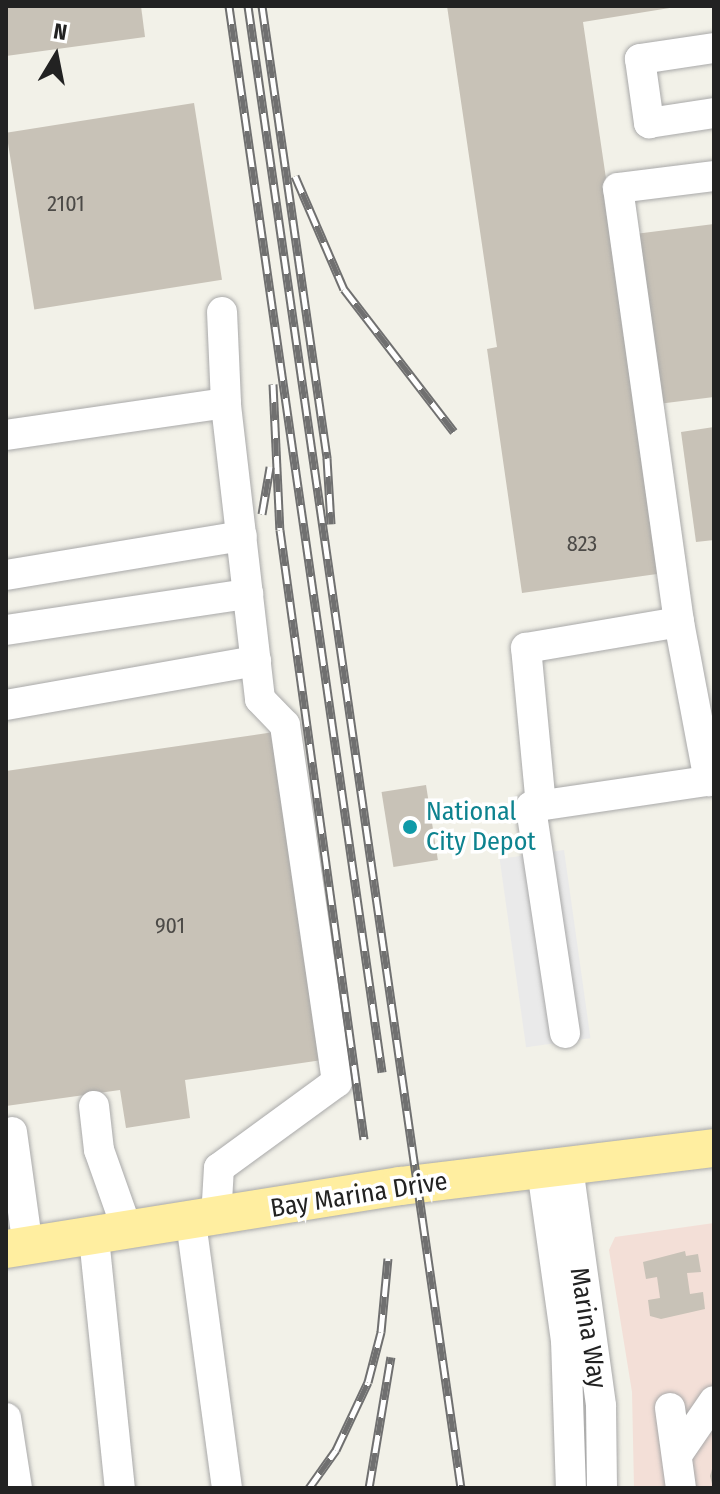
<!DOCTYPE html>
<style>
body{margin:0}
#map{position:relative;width:720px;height:1494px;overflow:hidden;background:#f2f1e8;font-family:"Fira Sans Condensed",sans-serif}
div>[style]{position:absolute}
.commercial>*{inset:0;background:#f3dfd7}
.parking>*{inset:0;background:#eaeaea;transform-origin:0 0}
.building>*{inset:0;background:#c8c2b7;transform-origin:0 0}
.roads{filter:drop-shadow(0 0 2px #a9a9a9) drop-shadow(0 0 2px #a9a9a9)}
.minor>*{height:30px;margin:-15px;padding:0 15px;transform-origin:15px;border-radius:15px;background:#fff}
.major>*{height:38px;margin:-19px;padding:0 19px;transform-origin:19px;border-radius:19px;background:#ffeea0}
.rail>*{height:9px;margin-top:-4.5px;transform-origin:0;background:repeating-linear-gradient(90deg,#fff 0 18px,#707070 0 36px);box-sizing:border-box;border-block:2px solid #707070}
.dots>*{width:22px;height:22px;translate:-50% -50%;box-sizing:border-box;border:4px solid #fff;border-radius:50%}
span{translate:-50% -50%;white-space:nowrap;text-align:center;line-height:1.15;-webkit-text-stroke:7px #fff;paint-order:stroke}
.number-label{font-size:22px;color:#4c4a47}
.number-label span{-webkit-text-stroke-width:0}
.culture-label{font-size:26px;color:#0d838f}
.left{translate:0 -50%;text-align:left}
.street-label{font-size:26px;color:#222}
.frame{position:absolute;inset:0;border:8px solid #222;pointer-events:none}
.north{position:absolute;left:16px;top:16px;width:80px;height:80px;-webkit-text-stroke:6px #fff;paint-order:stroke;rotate:10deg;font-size:22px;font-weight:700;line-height:32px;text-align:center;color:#222}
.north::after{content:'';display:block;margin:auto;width:28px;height:36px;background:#222;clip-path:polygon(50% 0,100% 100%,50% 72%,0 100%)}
</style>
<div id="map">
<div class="commercial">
<div style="clip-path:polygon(714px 1223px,714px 1488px,634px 1488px,632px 1392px,609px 1250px,615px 1237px)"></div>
</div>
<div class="parking">
<div style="left:564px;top:850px;width:190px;height:65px;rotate:82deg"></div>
</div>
<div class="building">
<div style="clip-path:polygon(6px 6px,141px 6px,145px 37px,6px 56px)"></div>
<div style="clip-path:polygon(447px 6px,682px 6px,583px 22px,664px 573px,522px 593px,487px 349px,497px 347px)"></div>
<div style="left:194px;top:103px;width:179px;height:190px;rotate:81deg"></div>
<div style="clip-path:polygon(714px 224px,714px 397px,658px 404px,635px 234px)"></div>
<div style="clip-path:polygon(714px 427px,714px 540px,696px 542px,681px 432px)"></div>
<div style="clip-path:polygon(281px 731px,329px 1059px,185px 1080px,190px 1118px,126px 1128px,120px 1090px,6px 1106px,6px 771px)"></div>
<div style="left:426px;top:785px;width:76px;height:45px;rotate:81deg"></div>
<div style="clip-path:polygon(685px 1251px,686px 1256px,698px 1254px,701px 1272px,687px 1273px,690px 1294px,703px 1292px,705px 1309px,661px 1319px,650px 1316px,648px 1300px,660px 1298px,657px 1277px,646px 1279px,643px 1262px)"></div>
<div style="clip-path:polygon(714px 1462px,714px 1488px,713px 1488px,710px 1476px)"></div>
</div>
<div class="roads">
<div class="minor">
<div style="left:714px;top:48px;width:75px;rotate:171.5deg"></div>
<div style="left:640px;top:59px;width:65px;rotate:82deg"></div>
<div style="left:649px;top:123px;width:66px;rotate:-8.7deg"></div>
<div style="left:6px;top:435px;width:222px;rotate:-8.3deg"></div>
<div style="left:6px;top:575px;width:239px;rotate:-9.4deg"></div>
<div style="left:679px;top:622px;width:438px;rotate:-98deg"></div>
<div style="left:618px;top:188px;width:97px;rotate:-7.1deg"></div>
<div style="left:6px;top:630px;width:245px;rotate:-8.5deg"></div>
<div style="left:6px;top:705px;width:254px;rotate:-10deg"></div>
<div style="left:541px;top:806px;width:159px;rotate:-95.4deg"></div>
<div style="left:526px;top:648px;width:155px;rotate:-9.6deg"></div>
<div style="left:679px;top:622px;width:162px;rotate:79.3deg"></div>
<div style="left:565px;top:1033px;width:229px;rotate:-98.6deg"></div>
<div style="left:531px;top:807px;width:185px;rotate:-8.4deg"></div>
<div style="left:94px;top:1106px;width:44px;rotate:83.5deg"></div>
<div style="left:99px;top:1150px;width:87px;rotate:70.5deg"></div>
<div style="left:12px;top:1132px;width:116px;rotate:82.1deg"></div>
<div style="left:568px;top:1167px;width:241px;rotate:82.1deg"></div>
<div style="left:601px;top:1406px;width:82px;rotate:89.3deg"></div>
<div style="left:542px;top:1170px;width:172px;rotate:82deg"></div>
<div style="left:566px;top:1340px;width:148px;rotate:88.1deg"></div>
<div style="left:216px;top:1218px;width:50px;rotate:-86.6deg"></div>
<div style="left:219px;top:1168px;width:146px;rotate:-36.1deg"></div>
<div style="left:337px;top:1082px;width:361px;rotate:-98.3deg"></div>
<div style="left:285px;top:725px;width:36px;rotate:-134deg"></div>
<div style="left:260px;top:699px;width:298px;rotate:-96.6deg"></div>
<div style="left:226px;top:403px;width:91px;rotate:-92.5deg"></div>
<div style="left:191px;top:1222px;width:268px;rotate:82.3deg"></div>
<div style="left:94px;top:1238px;width:251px;rotate:84.1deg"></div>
<div style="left:670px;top:1408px;width:81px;rotate:82.2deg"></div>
<div style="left:6px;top:1418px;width:71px;rotate:81.1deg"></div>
<div style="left:677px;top:1455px;width:65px;rotate:-55.6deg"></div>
</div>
<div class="major">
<div style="left:6px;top:1249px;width:399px;rotate:-9.1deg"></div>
<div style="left:400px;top:1186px;width:316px;rotate:-6.9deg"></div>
</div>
</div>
<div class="rail">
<div style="left:229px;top:6px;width:1077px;rotate:81.83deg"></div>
<div style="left:248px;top:6px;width:1497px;rotate:81.82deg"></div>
<div style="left:262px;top:6px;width:457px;rotate:81.8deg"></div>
<div style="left:327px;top:458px;width:66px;rotate:86.5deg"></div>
<div style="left:295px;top:176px;width:123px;rotate:66.6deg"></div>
<div style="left:344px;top:289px;width:180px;rotate:52.4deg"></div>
<div style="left:273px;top:384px;width:146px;rotate:87.3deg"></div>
<div style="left:280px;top:530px;width:615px;rotate:82.15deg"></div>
<div style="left:262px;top:514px;width:48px;rotate:-80.3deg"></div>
<div style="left:309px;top:1488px;width:47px;rotate:-54.6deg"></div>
<div style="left:336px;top:1450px;width:75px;rotate:-64.8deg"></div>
<div style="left:368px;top:1382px;width:52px;rotate:-75.4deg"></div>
<div style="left:381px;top:1332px;width:74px;rotate:-84.6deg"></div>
<div style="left:369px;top:1488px;width:133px;rotate:-80.5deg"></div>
</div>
<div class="dots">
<div style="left:410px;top:827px;background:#0f9aa8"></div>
</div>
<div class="number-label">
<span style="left:66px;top:204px">2101</span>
<span style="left:582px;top:544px">823</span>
<span style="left:170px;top:926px">901</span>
</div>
<div class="culture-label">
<span class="left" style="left:426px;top:827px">National<br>City Depot</span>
</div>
<div class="street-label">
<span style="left:359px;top:1195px;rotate:-9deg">Bay Marina Drive</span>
<span style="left:588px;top:1328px;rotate:81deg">Marina Way</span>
</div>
<div class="frame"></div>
<div class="north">N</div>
</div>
